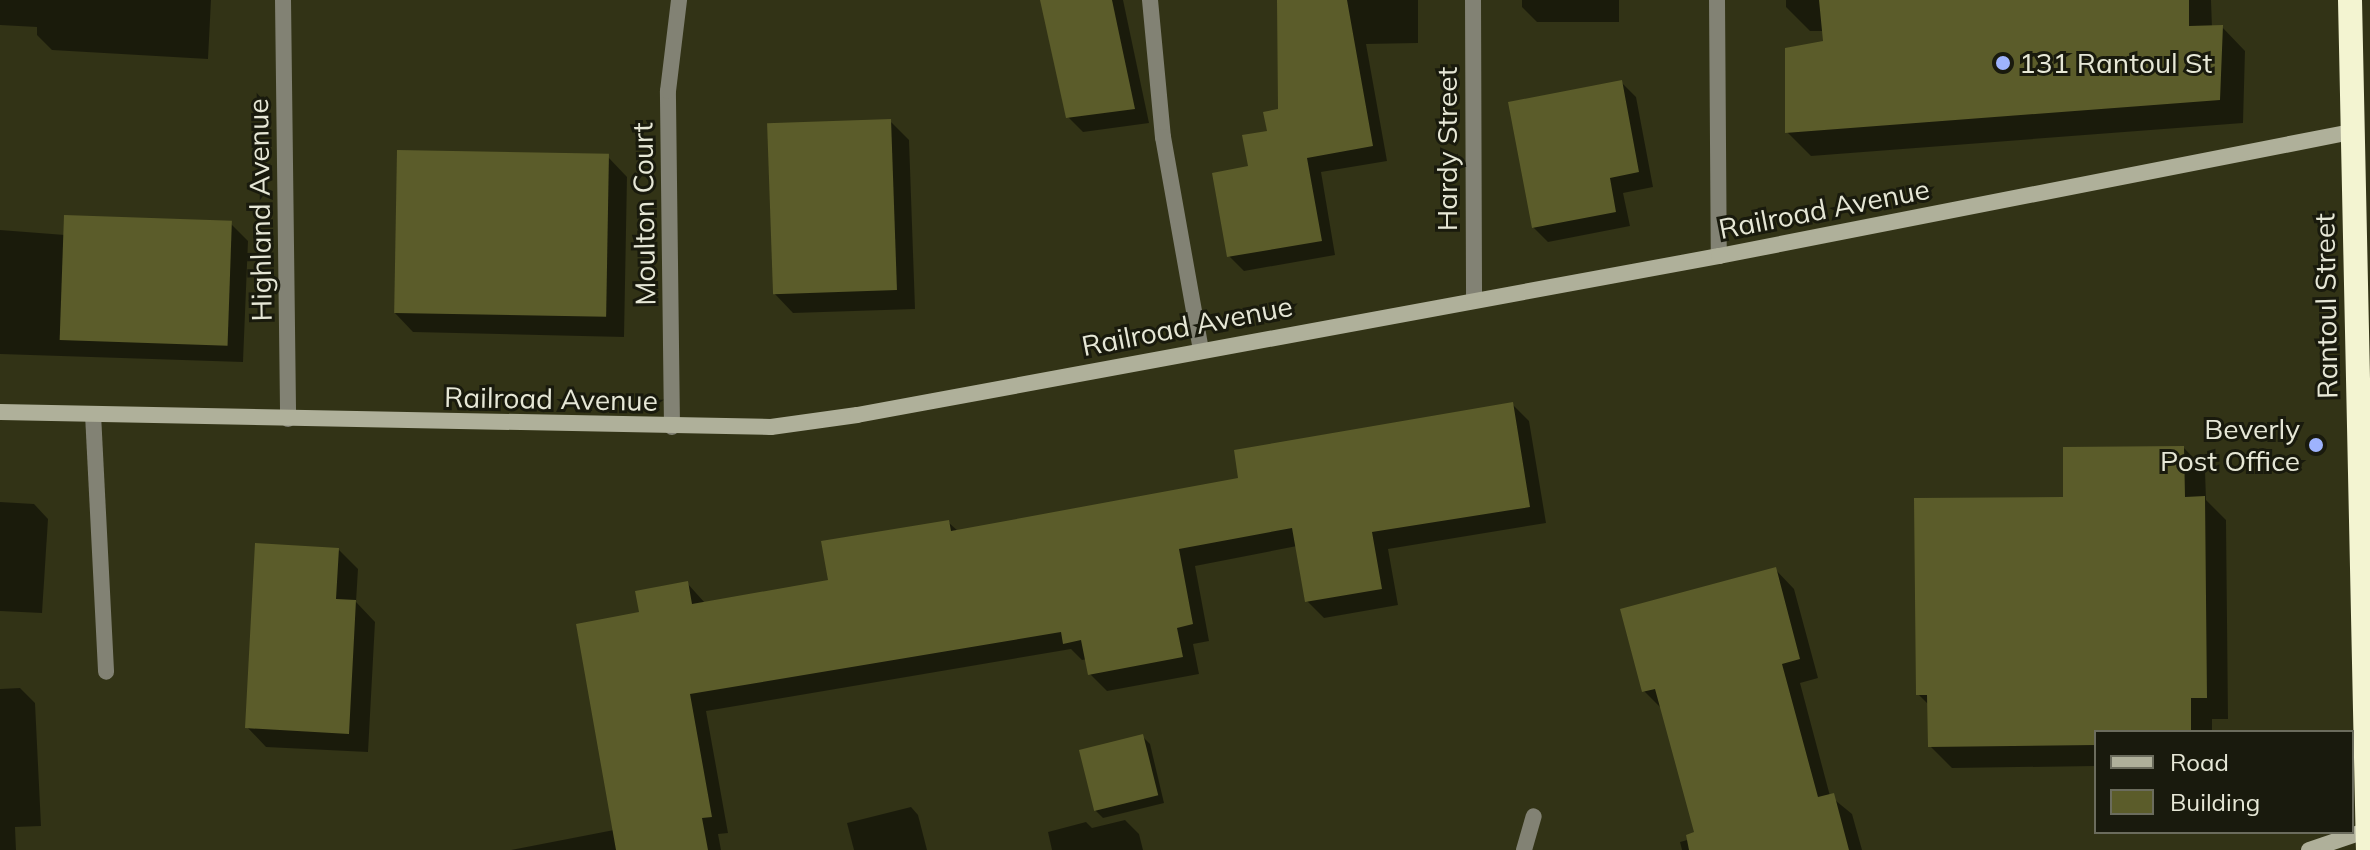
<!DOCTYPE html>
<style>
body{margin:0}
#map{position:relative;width:2370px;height:850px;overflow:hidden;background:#323316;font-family:Mulish,sans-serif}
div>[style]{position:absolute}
.shadow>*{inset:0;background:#0007}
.building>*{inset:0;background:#5b5c2a;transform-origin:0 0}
.lane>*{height:16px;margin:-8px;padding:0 8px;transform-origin:8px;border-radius:8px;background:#828274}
.street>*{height:16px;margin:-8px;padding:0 8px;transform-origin:8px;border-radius:8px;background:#828274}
.secondary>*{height:16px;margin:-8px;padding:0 8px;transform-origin:8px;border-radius:8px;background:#afb09a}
.highway>*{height:24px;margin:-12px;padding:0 12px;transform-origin:12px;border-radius:12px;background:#f3f4d1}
.dots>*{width:22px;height:22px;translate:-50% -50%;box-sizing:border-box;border:4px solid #191a0d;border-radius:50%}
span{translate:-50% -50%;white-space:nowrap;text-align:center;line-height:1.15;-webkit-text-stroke:6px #191a0d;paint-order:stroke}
.poi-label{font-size:28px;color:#e6e7d6}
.left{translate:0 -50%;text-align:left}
.right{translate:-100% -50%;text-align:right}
.street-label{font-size:28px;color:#e6e7d6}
.legend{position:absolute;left:2094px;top:730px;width:260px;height:104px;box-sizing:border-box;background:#191a0d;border:2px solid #6b6c5d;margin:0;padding:10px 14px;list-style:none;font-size:24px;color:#e6e7d6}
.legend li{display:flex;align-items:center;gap:16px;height:40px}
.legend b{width:40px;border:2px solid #6b6c5d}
</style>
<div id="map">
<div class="shadow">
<div style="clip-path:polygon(0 0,211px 0,208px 59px,52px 50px,37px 35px,37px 27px,0 25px)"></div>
<div style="clip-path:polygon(1042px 0,1123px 0,1149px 123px,1083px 132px,1068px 117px)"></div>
<div style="clip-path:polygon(1279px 0,1418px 0,1418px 43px,1366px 44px,1387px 161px,1321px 172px,1335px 255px,1244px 271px,1229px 256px,1251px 168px,1280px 111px)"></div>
<div style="clip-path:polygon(1522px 0,1619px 0,1619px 22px,1537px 22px,1522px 7px)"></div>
<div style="clip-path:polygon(1786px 0,2211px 0,2212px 28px,2222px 27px,2245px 51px,2243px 123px,1811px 156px,1787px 132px,1825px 43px,1824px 31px,1810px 31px,1786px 7px)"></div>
<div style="clip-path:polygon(1621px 82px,1636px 97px,1653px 187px,1623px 193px,1630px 226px,1548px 242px,1533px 227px)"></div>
<div style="clip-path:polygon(890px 121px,909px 140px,915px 309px,793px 313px,774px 293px)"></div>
<div style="clip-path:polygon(608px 157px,627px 177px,624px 337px,413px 332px,394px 312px)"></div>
<div style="clip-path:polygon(231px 224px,248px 241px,243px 362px,0 354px,0 230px,65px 235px)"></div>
<div style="clip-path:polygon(1512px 404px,1529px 421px,1546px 523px,1388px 549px,1398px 605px,1324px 618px,1307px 601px,1297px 546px,1195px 566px,1209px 641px,1193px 644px,1199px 674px,1107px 691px,1090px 674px,1087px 659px,1082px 660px,1071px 649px,706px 711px,728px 833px,718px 834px,721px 850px,511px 850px,614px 830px,642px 614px,687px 583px,705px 603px,830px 581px,948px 522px,959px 532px,1241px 479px)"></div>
<div style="clip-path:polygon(2184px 448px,2205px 470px,2206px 500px,2226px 520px,2228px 719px,2212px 719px,2212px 732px,2096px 732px,2096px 766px,1952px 768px,1930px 746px,1929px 705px,1918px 694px,2065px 499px)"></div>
<div style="clip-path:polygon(0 502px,34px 504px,48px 519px,42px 613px,0 611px)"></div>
<div style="clip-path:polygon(339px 550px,358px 569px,356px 602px,375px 622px,368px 752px,266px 747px,247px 727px)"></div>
<div style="clip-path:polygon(1775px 569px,1794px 589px,1818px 678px,1800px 683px,1830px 796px,1852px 814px,1862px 850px,1682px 850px,1680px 842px,1698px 837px,1664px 711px,1644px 691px)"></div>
<div style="clip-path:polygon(20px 688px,35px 703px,41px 826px,15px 827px,16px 850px,0 850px,0 689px)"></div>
<div style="clip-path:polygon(1142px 736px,1150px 744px,1164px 803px,1103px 818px,1095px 810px)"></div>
<div style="clip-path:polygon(911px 807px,918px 815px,927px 850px,854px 850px,847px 823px)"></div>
<div style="clip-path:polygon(1125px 820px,1139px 834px,1143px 850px,1052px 850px,1048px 832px,1086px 822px,1092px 828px)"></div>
</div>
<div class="building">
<div style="clip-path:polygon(1040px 0,1112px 0,1135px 109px,1066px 118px)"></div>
<div style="clip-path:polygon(1277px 0,1347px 0,1373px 146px,1307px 158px,1322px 241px,1227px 257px,1212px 173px,1248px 166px,1242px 135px,1267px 131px,1263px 112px,1278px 109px)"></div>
<div style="clip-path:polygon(1819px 0,2189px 0,2189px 26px,2223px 25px,2220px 100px,1785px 133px,1785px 48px,1823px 41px)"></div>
<div style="clip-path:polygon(1622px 80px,1639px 172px,1610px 178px,1616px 212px,1532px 228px,1508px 102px)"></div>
<div style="left:891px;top:119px;width:171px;height:124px;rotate:88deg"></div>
<div style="left:397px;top:150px;width:212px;height:163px;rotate:1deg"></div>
<div style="left:64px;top:215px;width:168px;height:125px;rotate:2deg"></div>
<div style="clip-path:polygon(1513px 402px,1530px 507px,1372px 532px,1382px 589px,1305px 602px,1292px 528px,1179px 549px,1193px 624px,1177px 628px,1183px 657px,1088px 675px,1081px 640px,1063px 644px,1061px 632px,690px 694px,712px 817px,702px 818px,708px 850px,616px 850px,576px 624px,639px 612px,635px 591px,688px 581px,692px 604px,828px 580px,821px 541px,949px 520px,951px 531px,1238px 478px,1234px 450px)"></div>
<div style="clip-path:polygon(2184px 446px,2185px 497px,2205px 496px,2207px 698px,2191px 698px,2191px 732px,2096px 732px,2096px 745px,1928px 747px,1927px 695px,1916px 695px,1914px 498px,2063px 497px,2063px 447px)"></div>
<div style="clip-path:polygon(255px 543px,339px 548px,336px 599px,356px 600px,349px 734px,245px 728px)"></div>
<div style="clip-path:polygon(1776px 567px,1800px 659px,1782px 664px,1818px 797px,1834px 793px,1849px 850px,1689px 850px,1686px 835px,1694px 832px,1655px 689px,1642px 692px,1620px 609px)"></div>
<div style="left:1143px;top:734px;width:63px;height:66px;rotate:76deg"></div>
</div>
<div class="lane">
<div style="left:1717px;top:0;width:256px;rotate:89.6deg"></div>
<div style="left:93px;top:414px;width:258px;rotate:87.1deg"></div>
<div style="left:1524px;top:850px;width:35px;rotate:-74deg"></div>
</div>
<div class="street">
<div style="left:283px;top:0;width:419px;rotate:89.3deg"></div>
<div style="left:1150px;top:0;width:138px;rotate:84.6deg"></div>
<div style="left:1163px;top:137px;width:216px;rotate:79.9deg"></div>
<div style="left:1473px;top:0;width:298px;rotate:89.8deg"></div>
<div style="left:672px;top:427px;width:336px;rotate:-90.7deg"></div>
<div style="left:668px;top:91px;width:92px;rotate:-83.1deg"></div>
</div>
<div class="secondary">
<div style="left:0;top:412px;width:771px;rotate:1.11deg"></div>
<div style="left:771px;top:427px;width:87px;rotate:-7.9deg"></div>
<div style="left:857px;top:415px;width:877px;rotate:-10.45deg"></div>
<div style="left:1719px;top:256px;width:644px;rotate:-11.1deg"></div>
<div style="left:2309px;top:850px;width:62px;rotate:-18.7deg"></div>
</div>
<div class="highway">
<div style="left:2350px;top:0;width:850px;rotate:88.79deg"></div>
</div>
<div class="dots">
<div style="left:2003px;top:63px;background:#9eb3fd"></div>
<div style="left:2316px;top:445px;background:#9eb3fd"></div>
</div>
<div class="poi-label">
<span class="left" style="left:2019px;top:63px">131 Rantoul St</span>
<span class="right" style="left:2300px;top:445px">Beverly<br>Post Office</span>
</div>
<div class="street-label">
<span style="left:1447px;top:149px;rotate:-90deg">Hardy Street</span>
<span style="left:1824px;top:209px;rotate:-11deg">Railroad Avenue</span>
<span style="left:260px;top:210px;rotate:-91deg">Highland Avenue</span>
<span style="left:644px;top:214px;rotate:-91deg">Moulton Court</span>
<span style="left:2326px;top:306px;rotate:-91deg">Rantoul Street</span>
<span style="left:1187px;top:326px;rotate:-11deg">Railroad Avenue</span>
<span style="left:551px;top:399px;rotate:1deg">Railroad Avenue</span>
</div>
<ul class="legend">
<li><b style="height:10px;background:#afb09a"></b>Road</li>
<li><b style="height:22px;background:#5b5c2a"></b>Building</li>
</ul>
</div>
